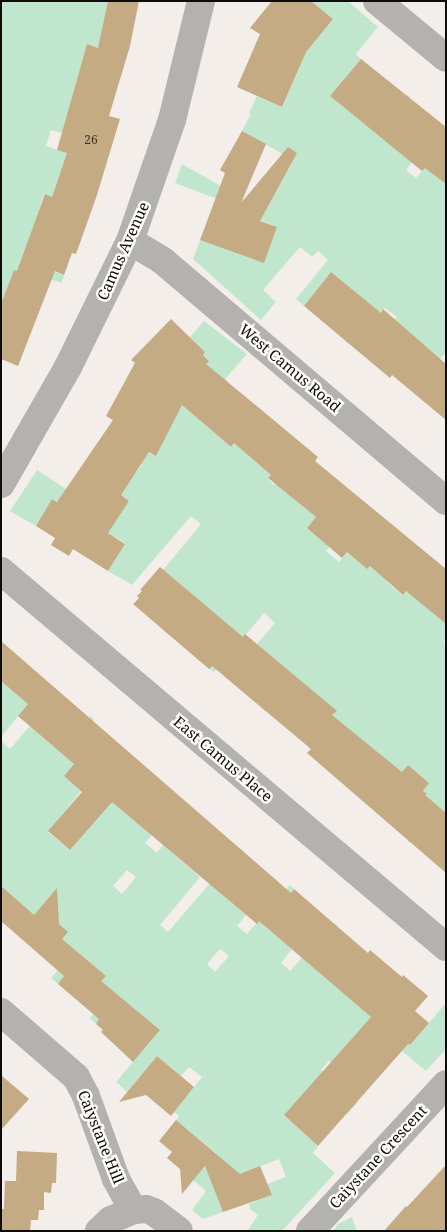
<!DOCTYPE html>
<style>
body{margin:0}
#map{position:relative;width:447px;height:1232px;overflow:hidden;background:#f3eeea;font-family:"Noto Serif",serif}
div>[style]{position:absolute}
.green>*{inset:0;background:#c0e7ce}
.building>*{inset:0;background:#c5ab84}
.minor>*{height:28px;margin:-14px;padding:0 14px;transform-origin:14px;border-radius:14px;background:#b3b2b0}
span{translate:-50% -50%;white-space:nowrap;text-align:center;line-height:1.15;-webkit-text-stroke:5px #fffcf9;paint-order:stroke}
.number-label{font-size:12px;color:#3b3428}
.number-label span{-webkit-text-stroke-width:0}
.street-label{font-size:15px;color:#0d0c0a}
.frame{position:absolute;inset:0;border:2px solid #0d0c0a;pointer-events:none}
</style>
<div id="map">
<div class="green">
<div style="clip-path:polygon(1px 1px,108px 1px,104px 23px,129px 48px,127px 56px,87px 45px,73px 93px,84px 96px,62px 133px,51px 130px,46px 146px,80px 157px,60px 173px,52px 197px,44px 194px,39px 209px,86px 226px,22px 259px,64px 275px,62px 283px,52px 280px,50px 283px,1px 304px)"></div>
<div style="clip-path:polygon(311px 1px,348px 1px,378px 27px,356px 54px,361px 59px,330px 96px,363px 123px,391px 114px,407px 95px,410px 96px,378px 134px,412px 162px,406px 170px,416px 178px,446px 143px,431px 172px,446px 184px,446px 352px,440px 359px,392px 323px,397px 317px,385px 308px,380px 313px,375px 310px,348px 343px,345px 341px,359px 324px,331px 272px,304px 306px,296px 299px,328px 260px,318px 251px,312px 257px,300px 247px,263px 290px,276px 302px,261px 320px,193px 259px,200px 240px,277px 227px,259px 220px,261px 215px,175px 183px,182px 164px,265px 211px,293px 160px,242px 131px,251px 114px,249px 113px,257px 96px,282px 107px,299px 69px,291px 65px,333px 19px)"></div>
<div style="clip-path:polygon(204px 321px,247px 354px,225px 379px,229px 383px,199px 420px,231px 447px,247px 428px,273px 420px,276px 422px,248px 455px,271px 475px,268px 479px,274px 485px,291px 466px,322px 467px,295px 500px,316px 517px,307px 528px,316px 535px,366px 503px,326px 551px,339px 562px,347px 552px,367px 569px,383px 550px,389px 577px,386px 581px,402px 595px,406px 591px,416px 599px,426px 588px,428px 609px,446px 624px,446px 639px,443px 642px,446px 644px,446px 813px,439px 807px,409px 843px,407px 841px,432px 811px,420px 801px,426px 794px,423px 791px,429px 783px,408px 765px,402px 773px,396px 768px,366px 804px,362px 801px,325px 734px,311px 749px,307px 746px,336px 711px,277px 697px,265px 711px,261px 708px,291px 673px,257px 644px,275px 623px,264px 613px,214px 672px,209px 669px,195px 602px,168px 634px,163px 630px,193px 595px,163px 570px,201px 524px,191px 516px,132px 585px,108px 571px,125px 543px,53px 499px,36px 526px,10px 511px,37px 470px,115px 521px,129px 501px,117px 493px,133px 471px,136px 473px,142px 464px,122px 447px,126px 440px,156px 456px,161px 446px,169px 401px,127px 378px,135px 363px,146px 372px,199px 371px,209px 360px,203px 355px,205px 352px,190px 337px)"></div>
<div style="clip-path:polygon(1px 681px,33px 698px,1px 737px)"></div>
<div style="clip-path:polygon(evenodd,90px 716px,94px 719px,78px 738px,88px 747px,64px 776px,81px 791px,48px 832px,70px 850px,142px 765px,152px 835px,145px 843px,157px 853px,163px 845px,200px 877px,160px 925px,168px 932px,240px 848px,244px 852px,213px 887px,246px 915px,237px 926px,247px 934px,290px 885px,294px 889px,264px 925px,292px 949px,281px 963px,290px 971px,333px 923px,338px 926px,307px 961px,410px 1045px,446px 1003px,446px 1049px,426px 1071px,402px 1051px,395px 1058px,361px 1028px,331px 1063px,329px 1061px,321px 1070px,358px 1102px,347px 1114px,313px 1083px,284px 1115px,318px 1146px,313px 1153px,335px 1173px,282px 1231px,247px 1231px,258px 1215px,250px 1209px,249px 1204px,271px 1195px,267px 1184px,286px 1177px,279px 1159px,213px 1185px,223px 1212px,203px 1219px,192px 1210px,206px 1191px,193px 1180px,216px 1153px,176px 1120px,179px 1116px,174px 1112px,202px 1077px,189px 1067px,181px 1076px,157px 1056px,127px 1092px,116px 1082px,160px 1030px,126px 1002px,109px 1008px,96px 1024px,90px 1018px,93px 1014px,89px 1010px,96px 987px,105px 976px,82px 956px,58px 984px,51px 978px,61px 966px,59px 942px,46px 901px,34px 915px,7px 925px,1px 922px,1px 741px,10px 749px,30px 726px,60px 752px,90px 716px,127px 870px,136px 877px,122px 894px,113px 886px,127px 870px,90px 716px,220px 949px,229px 956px,215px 972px,207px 964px,220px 949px)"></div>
<div style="clip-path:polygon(352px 1217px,357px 1231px,333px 1231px,338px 1224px)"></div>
</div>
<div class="building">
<div style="clip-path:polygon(108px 1px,139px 1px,130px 46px,109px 116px,120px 119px,96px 198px,76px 254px,72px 253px,64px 275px,55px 271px,18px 366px,1px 359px,1px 304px,14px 270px,17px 271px,45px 194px,52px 197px,67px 153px,57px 150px,87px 44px,98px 48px)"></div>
<div style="clip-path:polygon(272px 1px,311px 1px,333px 19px,306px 52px,282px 107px,237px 87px,260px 34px,250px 28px)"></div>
<div style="clip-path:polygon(361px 59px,446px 127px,446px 184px,425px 168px,422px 171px,330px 96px)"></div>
<div style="clip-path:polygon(242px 131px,266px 144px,241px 203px,288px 147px,297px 153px,260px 221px,277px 227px,264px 263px,200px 240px,225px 173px,220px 170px)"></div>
<div style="clip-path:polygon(331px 272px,381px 313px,383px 309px,446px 364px,446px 420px,392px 375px,390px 378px,304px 306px)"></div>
<div style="clip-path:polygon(171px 319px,205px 352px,203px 355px,209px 361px,206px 364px,318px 457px,315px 461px,446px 569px,446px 624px,406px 591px,403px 595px,370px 566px,367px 569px,347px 552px,342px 558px,307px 528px,316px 517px,268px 478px,271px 475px,234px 443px,231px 447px,182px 405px,156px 456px,149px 452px,121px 495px,129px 501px,108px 533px,125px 544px,108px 571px,73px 549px,69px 556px,51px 545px,55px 538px,36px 526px,52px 499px,57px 502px,113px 420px,106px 416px,135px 363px,131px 360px)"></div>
<div style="clip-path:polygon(160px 567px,243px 637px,245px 634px,337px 711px,332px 715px,402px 772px,408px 765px,429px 783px,423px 791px,427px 794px,425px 795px,446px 813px,446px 873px,307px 753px,311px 749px,212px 666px,209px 669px,133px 604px,139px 598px,137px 596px,142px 591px,140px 590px)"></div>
<div style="clip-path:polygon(1px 641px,291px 893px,294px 889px,368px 953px,370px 950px,402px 977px,403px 975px,428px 996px,415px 1011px,429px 1023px,410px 1045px,408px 1044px,318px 1146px,284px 1115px,371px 1017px,259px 921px,257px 924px,112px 802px,70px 850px,48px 831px,82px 792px,64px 776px,74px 764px,18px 716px,28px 704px,1px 681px)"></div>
<div style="clip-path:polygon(1px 886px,34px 915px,57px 888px,59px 924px,68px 932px,62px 939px,106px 976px,101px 981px,160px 1030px,133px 1062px,101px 1032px,103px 1030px,96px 1024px,99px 1019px,58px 984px,64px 976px,1px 921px)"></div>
<div style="clip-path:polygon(157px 1056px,194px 1087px,171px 1116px,146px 1095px,119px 1102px)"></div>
<div style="clip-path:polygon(1px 1075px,29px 1099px,1px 1130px)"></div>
<div style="clip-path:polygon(176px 1120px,240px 1174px,260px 1166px,272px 1195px,223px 1212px,205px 1166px,182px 1194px,180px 1169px,167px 1158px,172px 1152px,159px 1141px)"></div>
<div style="clip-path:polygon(17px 1151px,57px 1153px,56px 1183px,52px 1183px,51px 1193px,44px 1192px,44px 1210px,39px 1210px,38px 1220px,31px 1220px,30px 1231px,1px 1231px,1px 1209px,4px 1209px,5px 1181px,16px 1181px)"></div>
<div style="clip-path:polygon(446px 1165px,446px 1231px,384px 1231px,406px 1206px,407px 1207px)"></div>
</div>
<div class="minor">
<div style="left:377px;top:1px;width:89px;rotate:39.6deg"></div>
<div style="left:130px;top:241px;width:39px;rotate:31deg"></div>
<div style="left:163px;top:261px;width:371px;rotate:40.3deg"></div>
<div style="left:1px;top:484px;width:135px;rotate:-60.2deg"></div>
<div style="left:68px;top:367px;width:140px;rotate:-63.8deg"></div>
<div style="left:130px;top:241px;width:128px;rotate:-70.9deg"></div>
<div style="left:172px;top:120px;width:122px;rotate:-76.3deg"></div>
<div style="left:1px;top:571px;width:583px;rotate:40.2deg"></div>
<div style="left:1px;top:1012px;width:99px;rotate:40.9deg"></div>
<div style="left:76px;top:1077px;width:21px;rotate:62deg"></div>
<div style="left:86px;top:1096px;width:88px;rotate:70.1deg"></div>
<div style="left:116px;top:1179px;width:35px;rotate:61deg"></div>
<div style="left:133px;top:1210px;width:13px;rotate:-4deg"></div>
<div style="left:146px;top:1209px;width:9px;rotate:21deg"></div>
<div style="left:154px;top:1212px;width:31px;rotate:37deg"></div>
<div style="left:99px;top:1231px;width:16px;rotate:-43deg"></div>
<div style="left:111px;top:1220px;width:24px;rotate:-24deg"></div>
<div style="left:310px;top:1231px;width:200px;rotate:-47.2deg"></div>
</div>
<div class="number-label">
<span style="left:91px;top:140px">26</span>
</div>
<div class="street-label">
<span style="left:123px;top:251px;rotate:-66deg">Camus Avenue</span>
<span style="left:290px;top:368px;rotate:40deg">West Camus Road</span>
<span style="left:223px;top:759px;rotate:40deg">East Camus Place</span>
<span style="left:101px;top:1137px;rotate:68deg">Caiystane Hill</span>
<span style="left:378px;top:1157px;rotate:-47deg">Caiystane Crescent</span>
</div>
<div class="frame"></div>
</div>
